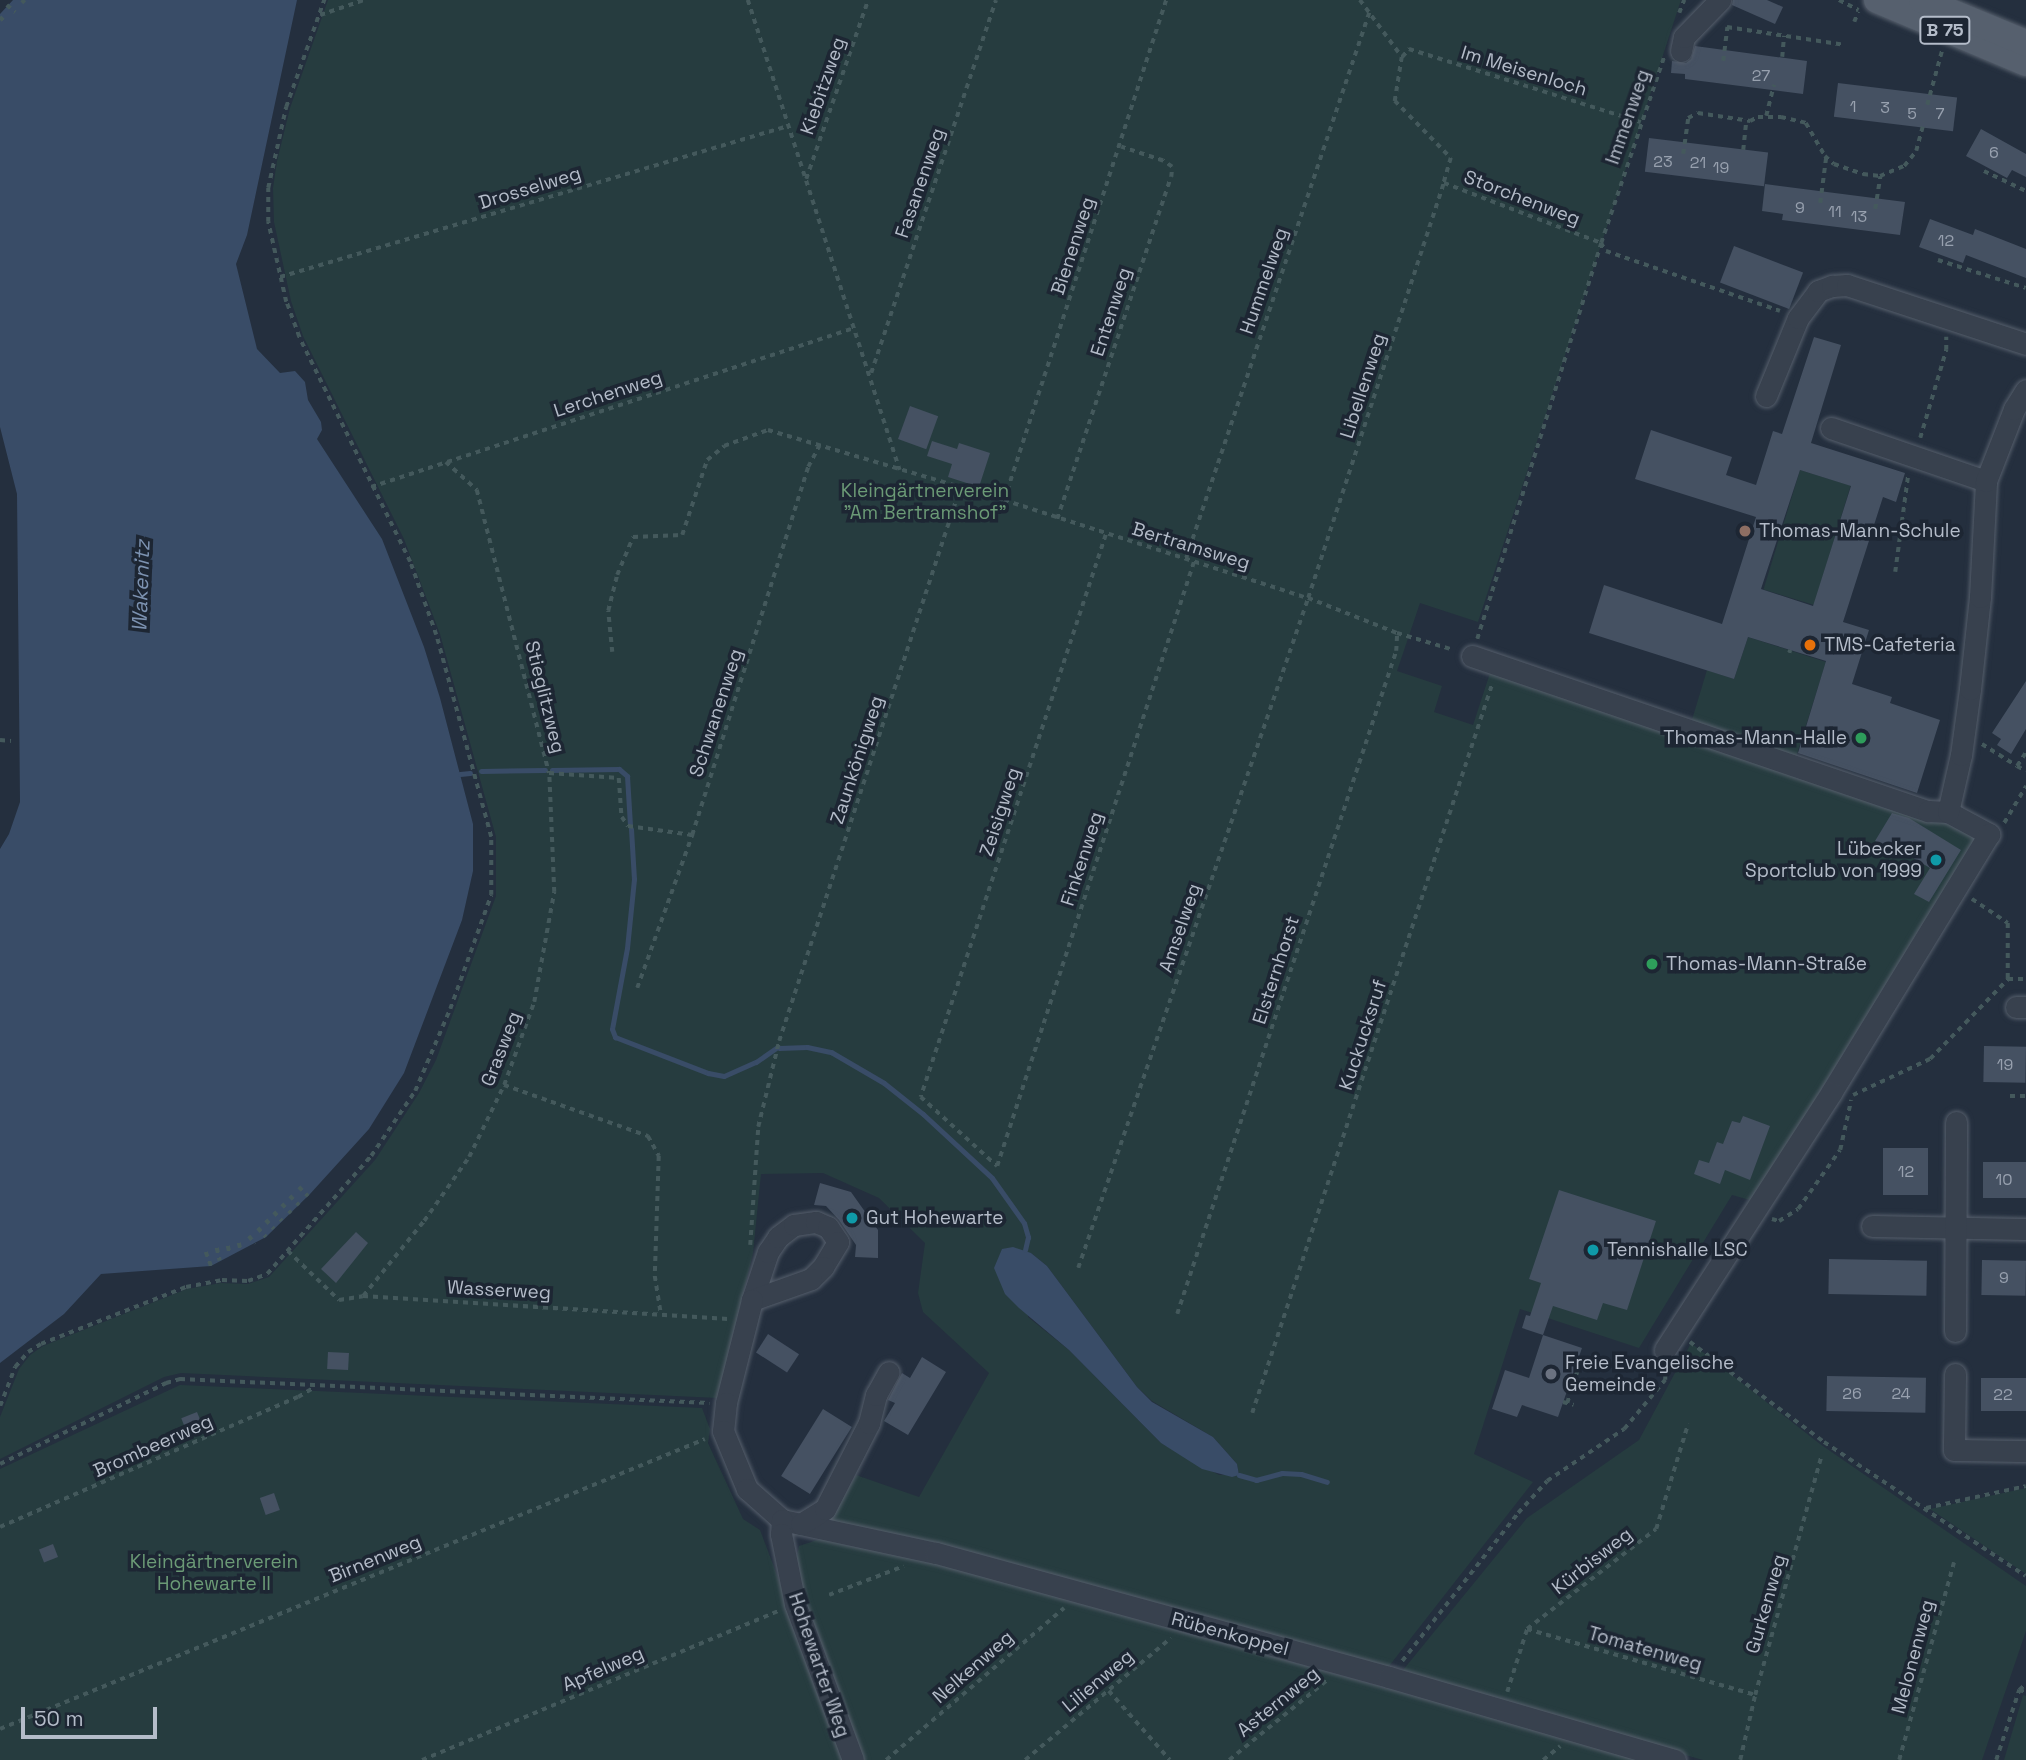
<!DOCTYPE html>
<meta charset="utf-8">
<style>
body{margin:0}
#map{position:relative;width:2026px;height:1760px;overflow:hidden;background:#242f3e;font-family:"Space Grotesk",sans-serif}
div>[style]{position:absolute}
.green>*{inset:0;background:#263c3f;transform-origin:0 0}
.water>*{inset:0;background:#394c67}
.stream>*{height:5px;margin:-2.5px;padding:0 2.5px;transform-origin:2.5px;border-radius:2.5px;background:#394c67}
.building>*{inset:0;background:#455162;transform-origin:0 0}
.path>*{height:3.5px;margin-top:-1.75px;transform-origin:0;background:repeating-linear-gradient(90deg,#44595c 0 5px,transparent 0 10px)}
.roads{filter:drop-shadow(0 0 2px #565f6c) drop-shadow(0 0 2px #565f6c)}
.minor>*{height:21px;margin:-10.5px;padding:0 10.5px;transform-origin:10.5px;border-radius:10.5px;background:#38414e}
.major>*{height:26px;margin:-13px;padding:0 13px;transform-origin:13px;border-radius:13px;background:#56606e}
.dots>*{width:19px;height:19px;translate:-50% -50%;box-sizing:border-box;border:4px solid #1d2633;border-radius:50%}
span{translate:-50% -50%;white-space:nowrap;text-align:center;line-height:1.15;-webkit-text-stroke:7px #1d2633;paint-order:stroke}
.number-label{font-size:16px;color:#98a1af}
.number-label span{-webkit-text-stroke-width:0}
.shield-label span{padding:2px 5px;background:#1d2633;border:2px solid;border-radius:5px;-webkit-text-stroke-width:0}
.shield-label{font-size:18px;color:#b4bcc9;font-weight:700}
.street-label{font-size:19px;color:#b4bcc9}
.park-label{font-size:19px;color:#6b9a76}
.poi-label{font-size:19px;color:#b4bcc9}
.left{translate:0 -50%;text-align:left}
.right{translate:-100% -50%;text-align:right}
.water-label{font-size:21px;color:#7c92b1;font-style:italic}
.scale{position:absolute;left:21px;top:1707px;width:136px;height:32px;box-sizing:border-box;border:4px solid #b4bcc9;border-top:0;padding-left:9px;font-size:21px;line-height:24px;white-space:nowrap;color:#b4bcc9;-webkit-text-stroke:5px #1d2633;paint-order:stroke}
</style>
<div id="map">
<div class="green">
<div style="clip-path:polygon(evenodd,328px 0,1681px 0,1478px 622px,1420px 603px,1397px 671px,1442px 686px,1434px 712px,1473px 725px,1490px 673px,1934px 819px,1972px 833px,1975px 839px,1753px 1201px,1732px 1195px,1639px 1348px,1520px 1309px,1474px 1454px,1533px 1482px,1386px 1670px,829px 1523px,856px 1475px,919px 1497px,989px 1373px,923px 1312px,918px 1293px,925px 1243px,879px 1198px,823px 1173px,761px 1174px,753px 1253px,718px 1398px,181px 1373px,164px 1377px,0 1459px,0 1417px,19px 1369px,30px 1355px,43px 1346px,187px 1289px,221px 1283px,248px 1284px,269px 1277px,375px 1160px,419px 1093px,436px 1060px,496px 896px,496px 837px,440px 634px,404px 539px,303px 336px,291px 301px,274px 222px,273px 188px,277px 161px,290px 108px,328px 0,1031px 1253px,1047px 1266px,1137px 1387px,1152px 1401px,1213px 1437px,1237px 1464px,1239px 1475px,1219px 1475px,1161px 1443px,1069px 1350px,1028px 1317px,1031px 1253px)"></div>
<div style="left:1800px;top:470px;width:53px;height:125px;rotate:17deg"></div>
<div style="clip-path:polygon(1748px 637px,1826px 662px,1796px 757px,1691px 723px,1707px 670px,1734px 679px)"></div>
<div style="clip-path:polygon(1691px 1343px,1820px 1444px,2026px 1586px,2026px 1631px,1982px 1760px,1703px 1760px,1399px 1675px,1527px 1518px,1639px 1440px)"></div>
<div style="clip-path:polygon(180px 1385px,702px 1408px,710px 1429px,708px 1443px,743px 1519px,760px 1530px,847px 1760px,0 1760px,0 1469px)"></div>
<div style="clip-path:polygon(2026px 1488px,2026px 1574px,1930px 1509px)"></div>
<div style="clip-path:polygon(826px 1537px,925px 1558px,1071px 1601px,1647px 1760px,860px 1760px,793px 1576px,799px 1546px)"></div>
<div style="clip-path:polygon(2023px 1695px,2026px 1696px,2026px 1760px,2004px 1760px)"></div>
</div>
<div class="water">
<div style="clip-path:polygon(13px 0,297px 0,247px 235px,236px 264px,257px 349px,280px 373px,295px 371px,305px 382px,308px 400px,321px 422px,322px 430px,317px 439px,382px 539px,424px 647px,440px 698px,473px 824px,473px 871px,462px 920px,404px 1073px,369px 1129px,310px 1194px,266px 1237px,211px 1266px,101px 1274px,64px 1314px,0 1363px,0 849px,9px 834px,20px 802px,17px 494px,0 427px,0 14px)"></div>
<div style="clip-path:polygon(1013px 1247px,1031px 1253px,1047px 1266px,1137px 1387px,1152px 1402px,1213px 1437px,1237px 1464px,1239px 1475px,1232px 1477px,1202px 1469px,1161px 1443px,1069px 1350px,1019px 1308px,1005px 1294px,994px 1268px,1002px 1249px)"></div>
</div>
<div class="stream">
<div style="left:552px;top:770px;width:67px;rotate:-0.9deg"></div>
<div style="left:619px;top:769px;width:11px;rotate:41deg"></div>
<div style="left:627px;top:776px;width:49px;rotate:86.5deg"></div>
<div style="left:481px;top:771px;width:64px;rotate:-0.9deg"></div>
<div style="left:460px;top:774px;width:10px;rotate:-6deg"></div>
<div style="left:631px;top:829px;width:50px;rotate:86.6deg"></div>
<div style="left:634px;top:879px;width:69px;rotate:95.8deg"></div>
<div style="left:627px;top:948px;width:82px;rotate:100.5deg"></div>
<div style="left:612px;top:1029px;width:9px;rotate:69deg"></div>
<div style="left:615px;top:1037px;width:100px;rotate:21.2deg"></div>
<div style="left:708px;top:1073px;width:16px;rotate:11deg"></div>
<div style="left:724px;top:1076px;width:35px;rotate:-24deg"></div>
<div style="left:756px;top:1062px;width:24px;rotate:-35deg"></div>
<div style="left:779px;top:1048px;width:28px;rotate:-2deg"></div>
<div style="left:807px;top:1047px;width:25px;rotate:12deg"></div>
<div style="left:831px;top:1052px;width:61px;rotate:30.3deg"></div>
<div style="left:884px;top:1083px;width:50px;rotate:38.5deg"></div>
<div style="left:923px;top:1114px;width:94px;rotate:42.8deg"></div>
<div style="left:992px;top:1178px;width:55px;rotate:54.6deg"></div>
<div style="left:1024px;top:1223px;width:15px;rotate:74deg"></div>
<div style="left:1028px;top:1237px;width:13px;rotate:103deg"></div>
<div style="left:1239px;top:1475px;width:18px;rotate:16deg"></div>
<div style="left:1256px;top:1480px;width:27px;rotate:-15deg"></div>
<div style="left:1282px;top:1473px;width:19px;rotate:3deg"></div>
<div style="left:1301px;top:1474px;width:27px;rotate:17deg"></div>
</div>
<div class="building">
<div style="clip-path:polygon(1733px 0,1767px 0,1783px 7px,1775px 24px,1732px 5px)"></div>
<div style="clip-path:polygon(1695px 46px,1807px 61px,1803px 94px,1685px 79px,1685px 74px,1671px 73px,1672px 61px,1686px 63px,1691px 59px)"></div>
<div style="left:1838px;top:83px;width:120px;height:34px;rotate:7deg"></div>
<div style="clip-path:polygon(1981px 129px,2026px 154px,2026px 177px,2012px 170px,2007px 178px,1966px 156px)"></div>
<div style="left:1649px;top:138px;width:120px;height:34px;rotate:7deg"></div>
<div style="clip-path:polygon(1765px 184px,1905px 202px,1900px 235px,1782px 220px,1783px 214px,1762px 211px)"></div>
<div style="clip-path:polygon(1930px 219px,1973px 235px,1975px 229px,2026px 249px,2026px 278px,1966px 255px,1963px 263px,1919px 247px)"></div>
<div style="left:1734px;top:246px;width:74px;height:39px;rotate:21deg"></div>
<div style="clip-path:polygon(evenodd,1814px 337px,1841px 345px,1811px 443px,1905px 473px,1896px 502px,1883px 497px,1843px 622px,1869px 630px,1852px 684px,1892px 697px,1890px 703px,1940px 720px,1917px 793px,1798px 753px,1826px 661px,1748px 637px,1734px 679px,1589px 633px,1604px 585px,1722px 624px,1756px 517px,1635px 479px,1651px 430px,1732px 457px,1726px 475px,1756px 485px,1773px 431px,1782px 434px,1814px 337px,1800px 470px,1851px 486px,1813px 606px,1761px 589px,1800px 470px)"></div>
<div style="left:910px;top:406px;width:30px;height:35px;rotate:20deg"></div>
<div style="clip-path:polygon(932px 441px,957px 449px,959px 443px,990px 453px,979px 487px,948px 477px,952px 464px,927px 456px)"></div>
<div style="clip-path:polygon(2026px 681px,2026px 729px,2011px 754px,1997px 745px,2001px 739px,1992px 733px)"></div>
<div style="clip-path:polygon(1892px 813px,1909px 818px,1961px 850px,1929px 902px,1914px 894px,1930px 868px,1896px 848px,1894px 852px,1875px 841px)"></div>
<div style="left:1984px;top:1046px;width:42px;height:36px;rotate:1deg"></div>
<div style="clip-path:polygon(1743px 1116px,1770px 1126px,1750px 1180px,1725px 1170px,1720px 1184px,1694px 1174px,1699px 1160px,1709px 1163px,1717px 1142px,1723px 1144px,1732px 1121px,1740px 1123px)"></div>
<div style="left:1883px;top:1148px;width:45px;height:47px"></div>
<div style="left:1983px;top:1162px;width:43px;height:36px"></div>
<div style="clip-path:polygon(820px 1183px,851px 1192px,878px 1230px,878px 1258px,855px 1257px,856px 1245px,839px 1220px,826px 1206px,814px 1205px)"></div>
<div style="clip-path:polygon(1559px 1190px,1656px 1221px,1627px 1310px,1603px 1303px,1597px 1320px,1553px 1306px,1543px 1335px,1522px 1328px,1526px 1315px,1530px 1316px,1541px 1283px,1529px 1279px)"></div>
<div style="clip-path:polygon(356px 1232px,368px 1243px,336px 1283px,321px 1269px)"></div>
<div style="left:1829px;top:1259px;width:98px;height:35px;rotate:1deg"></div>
<div style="left:1982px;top:1260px;width:44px;height:35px;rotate:1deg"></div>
<div style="left:768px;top:1334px;width:37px;height:22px;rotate:33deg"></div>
<div style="clip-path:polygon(1543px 1335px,1582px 1348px,1558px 1417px,1522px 1405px,1517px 1417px,1492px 1409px,1505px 1370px,1529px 1378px)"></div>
<div style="left:328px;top:1352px;width:21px;height:17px;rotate:3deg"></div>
<div style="clip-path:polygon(922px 1357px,946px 1372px,908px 1435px,884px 1421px,895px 1403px,888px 1400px,902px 1373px,910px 1378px)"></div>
<div style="left:1827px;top:1376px;width:99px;height:35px;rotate:1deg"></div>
<div style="left:1981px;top:1378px;width:45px;height:33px"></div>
<div style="left:823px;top:1409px;width:34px;height:79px;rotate:32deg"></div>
<div style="left:197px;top:1412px;width:16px;height:17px;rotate:68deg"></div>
<div style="left:274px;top:1493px;width:18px;height:15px;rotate:71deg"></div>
<div style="left:53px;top:1544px;width:14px;height:15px;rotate:69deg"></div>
</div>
<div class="path">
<div style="left:22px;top:0;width:4px;rotate:45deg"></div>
<div style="left:748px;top:0;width:494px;rotate:72.1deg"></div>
<div style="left:1360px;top:0;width:71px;rotate:53.6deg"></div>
<div style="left:1402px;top:57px;width:45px;rotate:99deg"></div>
<div style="left:1395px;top:101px;width:80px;rotate:45.5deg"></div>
<div style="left:1451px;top:158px;width:26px;rotate:106deg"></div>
<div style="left:1444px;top:183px;width:168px;rotate:20.9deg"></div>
<div style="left:1839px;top:0;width:22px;rotate:27deg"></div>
<div style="left:7px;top:5px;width:11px;rotate:41deg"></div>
<div style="left:1679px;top:13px;width:14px;rotate:-69deg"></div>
<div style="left:320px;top:15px;width:46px;rotate:-18.8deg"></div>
<div style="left:0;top:17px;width:7px;rotate:45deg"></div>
<div style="left:1854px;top:22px;width:11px;rotate:-68deg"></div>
<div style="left:1402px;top:57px;width:11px;rotate:-49deg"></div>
<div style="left:1409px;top:49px;width:243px;rotate:17.5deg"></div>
<div style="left:1782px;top:57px;width:21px;rotate:-85deg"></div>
<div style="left:1723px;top:61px;width:34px;rotate:-83deg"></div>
<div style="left:1727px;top:27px;width:118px;rotate:8.7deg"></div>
<div style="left:1927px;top:105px;width:57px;rotate:-74.7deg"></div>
<div style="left:1766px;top:116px;width:32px;rotate:-76deg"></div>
<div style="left:1743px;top:150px;width:30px;rotate:-84deg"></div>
<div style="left:1683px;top:154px;width:36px;rotate:-82deg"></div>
<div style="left:1688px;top:118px;width:11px;rotate:-27deg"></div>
<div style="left:1698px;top:113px;width:53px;rotate:8.7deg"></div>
<div style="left:1750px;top:121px;width:9px;rotate:-27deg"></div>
<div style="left:1758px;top:117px;width:23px"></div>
<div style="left:1781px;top:117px;width:26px;rotate:13deg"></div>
<div style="left:1806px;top:123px;width:38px;rotate:60deg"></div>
<div style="left:1825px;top:156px;width:12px;rotate:42deg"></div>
<div style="left:1834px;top:164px;width:31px;rotate:19deg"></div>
<div style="left:1863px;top:174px;width:17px;rotate:7deg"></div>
<div style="left:1880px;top:176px;width:26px;rotate:-23deg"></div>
<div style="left:1904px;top:166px;width:19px;rotate:-51deg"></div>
<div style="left:1916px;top:151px;width:30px;rotate:-75deg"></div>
<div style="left:1984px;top:171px;width:47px;rotate:25.5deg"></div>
<div style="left:806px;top:179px;width:189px;rotate:-70.9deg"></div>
<div style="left:1820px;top:203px;width:46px;rotate:-82.6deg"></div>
<div style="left:1875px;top:209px;width:33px;rotate:-81deg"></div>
<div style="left:1601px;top:243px;width:9px;rotate:58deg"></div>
<div style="left:1606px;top:251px;width:184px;rotate:19deg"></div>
<div style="left:1938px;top:260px;width:92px;rotate:17.7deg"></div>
<div style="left:280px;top:277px;width:530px;rotate:-16.55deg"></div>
<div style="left:871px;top:373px;width:393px;rotate:-71.5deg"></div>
<div style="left:1920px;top:438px;width:92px;rotate:-73.5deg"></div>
<div style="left:1946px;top:350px;width:13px;rotate:-90deg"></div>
<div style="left:446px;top:462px;width:42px;rotate:42.1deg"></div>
<div style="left:477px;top:490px;width:292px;rotate:75.7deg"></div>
<div style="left:549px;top:773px;width:70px;rotate:4.1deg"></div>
<div style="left:619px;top:778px;width:39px;rotate:86deg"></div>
<div style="left:622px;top:817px;width:11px;rotate:56deg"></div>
<div style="left:628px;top:826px;width:65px;rotate:8deg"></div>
<div style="left:371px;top:487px;width:508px;rotate:-18.22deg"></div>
<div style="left:1004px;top:500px;width:526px;rotate:-72.05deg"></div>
<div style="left:1057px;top:519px;width:360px;rotate:-71.6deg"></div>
<div style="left:1171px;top:177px;width:10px;rotate:-84deg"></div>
<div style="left:1172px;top:167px;width:11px;rotate:-146deg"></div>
<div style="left:1163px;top:161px;width:44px;rotate:-161.6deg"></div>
<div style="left:1106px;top:535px;width:592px;rotate:108.22deg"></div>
<div style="left:921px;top:1097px;width:103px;rotate:42.2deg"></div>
<div style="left:997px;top:1166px;width:636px;rotate:-71.96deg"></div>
<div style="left:1186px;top:558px;width:575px;rotate:-71.44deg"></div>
<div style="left:1895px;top:572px;width:98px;rotate:-82.4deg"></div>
<div style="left:1477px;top:639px;width:415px;rotate:-72.6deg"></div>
<div style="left:1601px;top:243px;width:196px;rotate:-71.3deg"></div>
<div style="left:612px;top:652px;width:41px;rotate:-95.6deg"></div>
<div style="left:608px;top:611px;width:37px;rotate:-76deg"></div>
<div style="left:617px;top:575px;width:41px;rotate:-67.2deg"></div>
<div style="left:633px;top:537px;width:49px;rotate:-2.3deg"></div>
<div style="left:682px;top:535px;width:79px;rotate:-71.6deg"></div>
<div style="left:707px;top:460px;width:22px;rotate:-39deg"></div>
<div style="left:724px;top:446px;width:47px;rotate:-20deg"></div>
<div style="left:768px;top:430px;width:246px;rotate:16.5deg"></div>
<div style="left:1004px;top:500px;width:319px;rotate:17.9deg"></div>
<div style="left:1308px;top:598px;width:96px;rotate:21.5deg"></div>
<div style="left:1397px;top:633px;width:59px;rotate:16.6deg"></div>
<div style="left:1789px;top:653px;width:3px;rotate:-72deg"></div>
<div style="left:0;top:740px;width:11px;rotate:5deg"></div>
<div style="left:1982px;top:744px;width:41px;rotate:32.2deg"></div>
<div style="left:2017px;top:766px;width:17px;rotate:-57deg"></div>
<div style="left:2017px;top:766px;width:10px;rotate:29deg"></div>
<div style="left:2004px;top:823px;width:43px;rotate:-59.3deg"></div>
<div style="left:1972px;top:899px;width:43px;rotate:33.7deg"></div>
<div style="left:2008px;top:923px;width:56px;rotate:90deg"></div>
<div style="left:2008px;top:979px;width:18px"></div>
<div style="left:637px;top:988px;width:163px;rotate:-70.2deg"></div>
<div style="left:692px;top:835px;width:386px;rotate:-72.5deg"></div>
<div style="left:808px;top:467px;width:24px;rotate:-62deg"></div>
<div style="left:504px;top:1085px;width:153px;rotate:19.5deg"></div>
<div style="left:648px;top:1136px;width:23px;rotate:61deg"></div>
<div style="left:659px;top:1156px;width:120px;rotate:91.9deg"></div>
<div style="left:655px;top:1276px;width:36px;rotate:81deg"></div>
<div style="left:1853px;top:1095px;width:85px;rotate:-25.1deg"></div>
<div style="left:1930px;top:1059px;width:112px;rotate:-45.7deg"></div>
<div style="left:2010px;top:1096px;width:16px"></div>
<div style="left:299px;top:1187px;width:13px;rotate:45deg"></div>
<div style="left:290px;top:1196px;width:13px;rotate:45deg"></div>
<div style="left:282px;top:1204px;width:13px;rotate:45deg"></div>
<div style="left:274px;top:1212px;width:12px;rotate:48deg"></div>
<div style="left:1772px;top:1219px;width:7px;rotate:16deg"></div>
<div style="left:1779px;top:1221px;width:22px;rotate:-32deg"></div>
<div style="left:1798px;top:1209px;width:72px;rotate:-54.6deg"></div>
<div style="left:1840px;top:1150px;width:51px;rotate:-77.6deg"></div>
<div style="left:266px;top:1220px;width:12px;rotate:48deg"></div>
<div style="left:258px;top:1228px;width:12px;rotate:48deg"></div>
<div style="left:249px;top:1236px;width:10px;rotate:53deg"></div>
<div style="left:239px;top:1243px;width:8px;rotate:76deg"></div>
<div style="left:750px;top:1245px;width:118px;rotate:-86.1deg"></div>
<div style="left:758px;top:1127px;width:89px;rotate:-76.3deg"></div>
<div style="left:779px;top:1041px;width:582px;rotate:-71.88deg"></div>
<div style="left:228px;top:1246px;width:9px;rotate:77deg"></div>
<div style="left:217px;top:1248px;width:13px;rotate:77deg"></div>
<div style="left:288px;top:1251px;width:71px;rotate:43.9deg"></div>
<div style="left:339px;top:1300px;width:24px;rotate:-9deg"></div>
<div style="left:363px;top:1296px;width:366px;rotate:3.6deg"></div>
<div style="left:206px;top:1252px;width:15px;rotate:70deg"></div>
<div style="left:1078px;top:1268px;width:708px;rotate:-71.05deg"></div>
<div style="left:1308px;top:598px;width:437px;rotate:-71.9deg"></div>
<div style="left:363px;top:1296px;width:97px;rotate:-50.9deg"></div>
<div style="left:424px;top:1221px;width:78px;rotate:-54.9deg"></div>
<div style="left:469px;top:1157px;width:80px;rotate:-64.1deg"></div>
<div style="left:504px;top:1085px;width:88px;rotate:-70.1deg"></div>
<div style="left:534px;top:1002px;width:112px;rotate:-79.7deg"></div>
<div style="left:554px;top:892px;width:119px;rotate:-92.4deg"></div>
<div style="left:1177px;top:1314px;width:698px;rotate:-71.72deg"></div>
<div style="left:1396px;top:651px;width:18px;rotate:-87deg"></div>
<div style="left:1690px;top:1342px;width:167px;rotate:36.7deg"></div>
<div style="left:1824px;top:1442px;width:242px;rotate:33.6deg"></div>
<div style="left:1563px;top:1402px;width:11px;rotate:15deg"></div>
<div style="left:1567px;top:1403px;width:49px;rotate:-72.3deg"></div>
<div style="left:0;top:1406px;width:42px;rotate:-69deg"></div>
<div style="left:15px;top:1367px;width:20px;rotate:-49deg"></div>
<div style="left:28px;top:1352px;width:15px;rotate:-32deg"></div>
<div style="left:41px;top:1344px;width:156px;rotate:-21.5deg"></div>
<div style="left:186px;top:1287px;width:37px;rotate:-11deg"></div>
<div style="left:222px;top:1280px;width:26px;rotate:2deg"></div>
<div style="left:248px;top:1281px;width:20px;rotate:-20deg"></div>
<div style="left:267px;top:1274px;width:157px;rotate:-48.6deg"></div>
<div style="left:371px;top:1156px;width:78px;rotate:-55.9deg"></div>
<div style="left:415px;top:1091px;width:89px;rotate:-66.9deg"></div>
<div style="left:450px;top:1009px;width:121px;rotate:-70.2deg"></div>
<div style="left:491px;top:895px;width:58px;rotate:-90deg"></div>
<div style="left:491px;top:837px;width:209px;rotate:-105.2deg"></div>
<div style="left:436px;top:635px;width:77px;rotate:-109.6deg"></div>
<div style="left:410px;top:562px;width:251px;rotate:-116.3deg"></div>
<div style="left:299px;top:337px;width:37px;rotate:-110deg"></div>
<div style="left:286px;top:302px;width:82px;rotate:-102.7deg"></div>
<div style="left:268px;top:222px;width:34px;rotate:-90deg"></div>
<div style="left:268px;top:188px;width:83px;rotate:-77.5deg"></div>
<div style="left:286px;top:107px;width:114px;rotate:-70.4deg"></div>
<div style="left:1252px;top:1413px;width:767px;rotate:-71.78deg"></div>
<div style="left:0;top:1464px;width:185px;rotate:-26deg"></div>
<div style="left:166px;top:1383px;width:15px;rotate:-16deg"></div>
<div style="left:180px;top:1379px;width:530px;rotate:2.6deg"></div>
<div style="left:1926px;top:1508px;width:102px;rotate:-12.4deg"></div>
<div style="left:0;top:1527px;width:325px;rotate:-23.6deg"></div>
<div style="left:298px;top:1397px;width:17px;rotate:-31deg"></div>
<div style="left:829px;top:1595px;width:80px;rotate:-21.1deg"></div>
<div style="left:1527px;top:1629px;width:237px;rotate:16.1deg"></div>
<div style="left:1402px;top:1661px;width:188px;rotate:-51.9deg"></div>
<div style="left:1518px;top:1513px;width:43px;rotate:-47.8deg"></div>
<div style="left:1547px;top:1481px;width:93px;rotate:-34deg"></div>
<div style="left:1624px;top:1429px;width:64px;rotate:-50.1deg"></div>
<div style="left:1665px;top:1380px;width:13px;rotate:-90deg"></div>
<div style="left:2019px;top:1690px;width:9px;rotate:-41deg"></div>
<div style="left:1109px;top:1691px;width:92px;rotate:48.5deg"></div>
<div style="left:1507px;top:1692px;width:66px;rotate:-72.4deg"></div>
<div style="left:1527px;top:1629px;width:163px;rotate:-37.8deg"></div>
<div style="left:1656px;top:1529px;width:110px;rotate:-73.1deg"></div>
<div style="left:0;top:1729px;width:762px;rotate:-22.36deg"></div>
<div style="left:422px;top:1760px;width:386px;rotate:-22.7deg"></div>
<div style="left:886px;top:1760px;width:234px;rotate:-40.5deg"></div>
<div style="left:1025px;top:1760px;width:190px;rotate:-39.9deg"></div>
<div style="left:1229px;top:1760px;width:127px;rotate:-39.2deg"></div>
<div style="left:1543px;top:1760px;width:22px;rotate:-39deg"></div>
<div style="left:1740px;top:1760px;width:67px;rotate:-77deg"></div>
<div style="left:1755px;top:1695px;width:247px;rotate:-74.5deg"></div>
<div style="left:1899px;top:1760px;width:205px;rotate:-74.5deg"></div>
<div style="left:1996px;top:1760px;width:74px;rotate:-71.8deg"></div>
<div style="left:2019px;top:1690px;width:7px;rotate:16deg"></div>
</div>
<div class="roads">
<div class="minor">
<div style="left:1681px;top:51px;width:14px;rotate:-78deg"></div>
<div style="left:1684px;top:37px;width:52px;rotate:-45.8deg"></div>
<div style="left:1766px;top:396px;width:84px;rotate:-67.7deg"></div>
<div style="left:1798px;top:318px;width:34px;rotate:-53deg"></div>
<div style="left:1818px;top:291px;width:15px;rotate:-20deg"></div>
<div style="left:1832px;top:286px;width:15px;rotate:-4deg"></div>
<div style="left:1847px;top:285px;width:188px;rotate:18.2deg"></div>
<div style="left:1831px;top:428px;width:164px;rotate:18.9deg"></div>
<div style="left:1472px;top:656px;width:482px;rotate:18.8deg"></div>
<div style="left:1928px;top:811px;width:20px;rotate:3deg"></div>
<div style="left:1948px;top:812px;width:47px;rotate:28.2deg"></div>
<div style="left:1989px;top:834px;width:303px;rotate:121.4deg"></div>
<div style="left:1831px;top:1093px;width:306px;rotate:122.9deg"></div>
<div style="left:1948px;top:812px;width:58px;rotate:-77.2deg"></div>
<div style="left:1961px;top:755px;width:67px;rotate:-82.2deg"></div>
<div style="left:1970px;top:689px;width:93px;rotate:-83.8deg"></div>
<div style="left:1980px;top:597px;width:116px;rotate:-87deg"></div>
<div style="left:1986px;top:481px;width:77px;rotate:-68.7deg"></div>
<div style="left:2014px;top:409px;width:22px;rotate:-58deg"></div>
<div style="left:2016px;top:1007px;width:10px"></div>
<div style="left:1872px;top:1226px;width:154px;rotate:1.1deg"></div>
<div style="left:752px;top:1300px;width:51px;rotate:-71.6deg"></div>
<div style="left:768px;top:1252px;width:18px;rotate:-56deg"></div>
<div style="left:778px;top:1237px;width:20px;rotate:-37deg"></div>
<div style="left:794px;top:1225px;width:22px;rotate:-8deg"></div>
<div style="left:816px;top:1222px;width:13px;rotate:23deg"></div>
<div style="left:828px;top:1227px;width:18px;rotate:56deg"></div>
<div style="left:838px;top:1242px;width:29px;rotate:121deg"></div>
<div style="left:823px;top:1267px;width:17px;rotate:135deg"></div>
<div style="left:811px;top:1279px;width:63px;rotate:160.4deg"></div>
<div style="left:752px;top:1300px;width:106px;rotate:104.2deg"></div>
<div style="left:726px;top:1403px;width:28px;rotate:96deg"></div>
<div style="left:723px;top:1431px;width:63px;rotate:67.5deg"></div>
<div style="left:747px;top:1489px;width:47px;rotate:41.5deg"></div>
<div style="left:782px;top:1520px;width:157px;rotate:12.1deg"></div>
<div style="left:936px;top:1553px;width:470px;rotate:15.3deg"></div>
<div style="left:1389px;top:1677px;width:298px;rotate:16.2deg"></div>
<div style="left:1955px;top:1331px;width:209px;rotate:-89.7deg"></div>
<div style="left:1955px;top:1374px;width:76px;rotate:90.8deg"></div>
<div style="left:1954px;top:1450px;width:72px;rotate:0.8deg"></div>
<div style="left:782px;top:1520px;width:14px;rotate:94deg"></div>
<div style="left:781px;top:1534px;width:71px;rotate:78.7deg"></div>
<div style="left:795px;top:1604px;width:166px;rotate:69.6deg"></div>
<div style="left:801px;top:1524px;width:28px;rotate:-32deg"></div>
<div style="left:825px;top:1509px;width:97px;rotate:-62.9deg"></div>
<div style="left:869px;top:1423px;width:29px;rotate:-76deg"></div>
<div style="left:876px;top:1395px;width:26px;rotate:-61deg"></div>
</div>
<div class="major">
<div style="left:1877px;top:0;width:162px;rotate:22.9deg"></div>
<div style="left:1922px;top:0;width:113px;rotate:22.5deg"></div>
</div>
</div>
<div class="dots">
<div style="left:1745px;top:531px;background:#8d6e63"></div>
<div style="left:1810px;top:645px;background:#e8710a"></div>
<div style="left:1861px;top:738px;background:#2e9e5b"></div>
<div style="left:1936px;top:860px;background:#0f9aa8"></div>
<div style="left:1652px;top:964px;background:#2e9e5b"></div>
<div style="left:852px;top:1218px;background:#0f9aa8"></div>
<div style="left:1593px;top:1250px;background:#0f9aa8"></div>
<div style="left:1551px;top:1374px;background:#6b7280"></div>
</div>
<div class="number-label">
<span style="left:1761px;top:76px">27</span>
<span style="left:1853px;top:107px">1</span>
<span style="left:1885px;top:108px">3</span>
<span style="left:1912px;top:114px">5</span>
<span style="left:1940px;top:114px">7</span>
<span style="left:1994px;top:153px">6</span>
<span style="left:1663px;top:162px">23</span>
<span style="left:1698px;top:163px">21</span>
<span style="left:1721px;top:168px">19</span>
<span style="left:1800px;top:208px">9</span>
<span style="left:1835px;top:212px">11</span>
<span style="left:1859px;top:217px">13</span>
<span style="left:1946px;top:241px">12</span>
<span style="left:2005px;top:1065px">19</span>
<span style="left:1906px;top:1172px">12</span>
<span style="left:2004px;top:1180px">10</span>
<span style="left:2004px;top:1278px">9</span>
<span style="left:1852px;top:1394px">26</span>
<span style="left:1901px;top:1394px">24</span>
<span style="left:2003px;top:1395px">22</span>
</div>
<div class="shield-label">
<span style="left:1945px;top:30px">B 75</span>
</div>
<div class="street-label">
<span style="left:1524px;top:71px;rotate:17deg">Im Meisenloch</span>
<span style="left:823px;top:86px;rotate:-71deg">Kiebitzweg</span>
<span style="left:1628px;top:117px;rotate:-71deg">Immenweg</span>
<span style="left:920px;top:183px;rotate:-71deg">Fasanenweg</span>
<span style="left:530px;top:188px;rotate:-17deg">Drosselweg</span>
<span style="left:1522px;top:198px;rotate:21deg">Storchenweg</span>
<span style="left:1073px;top:246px;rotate:-72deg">Bienenweg</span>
<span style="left:1264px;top:281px;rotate:-71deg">Hummelweg</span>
<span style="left:1111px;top:312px;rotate:-72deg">Entenweg</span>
<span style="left:1363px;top:386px;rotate:-72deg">Libellenweg</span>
<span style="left:608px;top:394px;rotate:-18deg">Lerchenweg</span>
<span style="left:1191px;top:546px;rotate:17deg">Bertramsweg</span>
<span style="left:545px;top:697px;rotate:76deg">Stieglitzweg</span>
<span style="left:716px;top:713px;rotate:-72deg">Schwanenweg</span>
<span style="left:857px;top:760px;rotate:-72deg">Zaunkönigweg</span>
<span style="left:1000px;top:812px;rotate:-72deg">Zeisigweg</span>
<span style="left:1082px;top:859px;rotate:-72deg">Finkenweg</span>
<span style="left:1180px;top:928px;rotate:-71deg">Amselweg</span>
<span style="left:1276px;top:970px;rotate:-72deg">Elsternhorst</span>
<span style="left:1363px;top:1035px;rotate:-72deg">Kuckucksruf</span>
<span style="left:501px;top:1049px;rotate:-69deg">Grasweg</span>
<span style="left:499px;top:1290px;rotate:3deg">Wasserweg</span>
<span style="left:153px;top:1446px;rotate:-24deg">Brombeerweg</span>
<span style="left:375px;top:1559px;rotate:-22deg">Birnenweg</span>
<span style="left:1592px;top:1561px;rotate:-38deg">Kürbisweg</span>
<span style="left:1766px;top:1604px;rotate:-74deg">Gurkenweg</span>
<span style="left:1230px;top:1634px;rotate:15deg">Rübenkoppel</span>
<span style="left:1645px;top:1649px;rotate:16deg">Tomatenweg</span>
<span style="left:1913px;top:1657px;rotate:-75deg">Melonenweg</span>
<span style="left:819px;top:1665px;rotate:71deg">Hohewarter Weg</span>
<span style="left:973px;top:1667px;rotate:-41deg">Nelkenweg</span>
<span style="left:603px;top:1669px;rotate:-23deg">Apfelweg</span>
<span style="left:1098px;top:1681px;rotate:-40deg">Lilienweg</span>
<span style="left:1278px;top:1702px;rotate:-39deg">Asternweg</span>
</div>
<div class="park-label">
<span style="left:925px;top:502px">Kleingärtnerverein<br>"Am Bertramshof"</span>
<span style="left:214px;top:1573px">Kleingärtnerverein<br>Hohewarte II</span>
</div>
<div class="poi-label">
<span class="left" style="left:1759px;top:531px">Thomas-Mann-Schule</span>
<span class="left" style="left:1824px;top:645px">TMS-Cafeteria</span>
<span class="right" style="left:1847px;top:738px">Thomas-Mann-Halle</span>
<span class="right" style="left:1922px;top:860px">Lübecker<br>Sportclub von 1999</span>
<span class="left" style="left:1666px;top:964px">Thomas-Mann-Straße</span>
<span class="left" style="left:866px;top:1218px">Gut Hohewarte</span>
<span class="left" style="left:1607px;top:1250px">Tennishalle LSC</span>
<span class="left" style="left:1565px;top:1374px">Freie Evangelische<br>Gemeinde</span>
</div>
<div class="water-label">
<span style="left:141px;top:586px;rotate:-88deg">Wakenitz</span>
</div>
<div class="scale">50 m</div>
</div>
